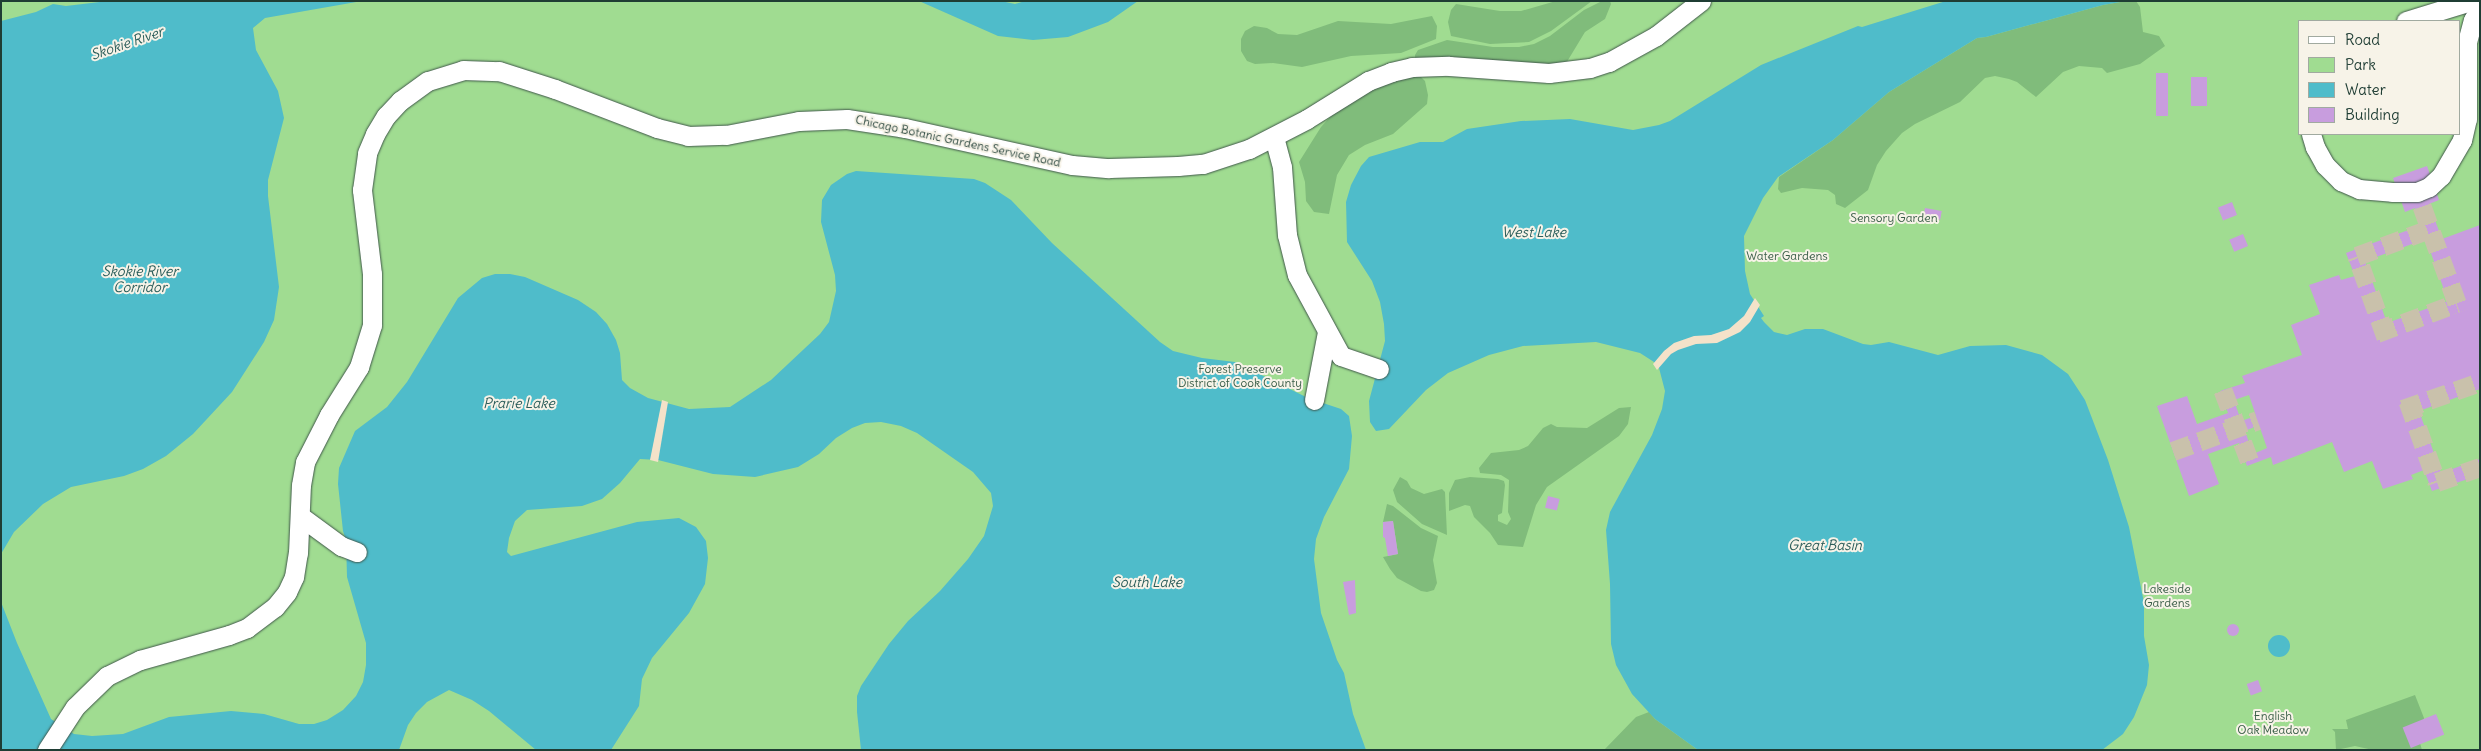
<!DOCTYPE html>
<style>
body{margin:0}
#map{position:relative;width:2481px;height:751px;overflow:hidden;background:#f4e2c9;font-family:Delius,sans-serif}
div>[style]{position:absolute}
.green>*{inset:0;background:#a0dc91}
.forest>*{inset:0;background:#80bc7b}
.water>*{inset:0;background:#4fbcca}
.round{border-radius:50%}
.pier>*{inset:0;background:#f4e2c9}
.building>*{inset:0;background:#c89dde;transform-origin:0 0}
.minor-tunnel>*{height:19px;margin-top:-9.5px;transform-origin:0;background:repeating-linear-gradient(90deg,#c9c1ab 0 19px,transparent 0 28px)}
.roads{filter:drop-shadow(0 0 1px #3f564a) drop-shadow(0 0 1px #3f564a)}
.minor>*{height:19px;margin:-9.5px;padding:0 9.5px;transform-origin:9.5px;border-radius:9.5px;background:#fff}
span{translate:-50% -50%;white-space:nowrap;text-align:center;line-height:1.15;-webkit-text-stroke:4px #f7f3e8;paint-order:stroke}
.street-label{font-size:12px;color:#1f3d34}
.park-label{font-size:12px;color:#395d47}
.water-label{font-size:14px;color:#2b5d5a;font-style:italic}
.frame{position:absolute;inset:0;border:2px solid #1f3d34;pointer-events:none}
.legend{position:absolute;left:2298px;top:20px;width:162px;height:115px;box-sizing:border-box;background:#f7f3e8;border:1px solid #a1aaa0;margin:0;padding:6px 9px;list-style:none;font-size:15px;color:#1f3d34}
.legend li{display:flex;align-items:center;gap:10px;height:25px}
.legend b{width:25px;border:1px solid #a1aaa0}
</style>
<div id="map">
<div class="green">
<div style="clip-path:polygon(evenodd,1px 1px,2480px 1px,2480px 750px,1px 750px,1px 1px,2300px 21px,2460px 21px,2460px 134px,2300px 134px,2300px 21px)"></div>
</div>
<div class="forest">
<div style="clip-path:polygon(1556px 1px,1592px 1px,1551px 31px,1529px 42px,1490px 44px,1451px 36px,1448px 22px,1451px 10px,1456px 4px,1500px 11px,1521px 11px)"></div>
<div style="clip-path:polygon(1602px 1px,1610px 1px,1611px 4px,1605px 19px,1585px 32px,1565px 65px,1415px 60px,1415px 55px,1418px 50px,1447px 40px,1493px 47px,1519px 47px,1534px 44px,1550px 36px,1584px 10px)"></div>
<div style="clip-path:polygon(2126px 1px,2136px 1px,2140px 7px,2143px 32px,2159px 36px,2165px 46px,2140px 64px,2107px 73px,2102px 68px,2079px 66px,2063px 72px,2036px 97px,2017px 82px,2009px 79px,1995px 76px,1985px 78px,1960px 102px,1915px 124px,1902px 133px,1886px 151px,1877px 165px,1868px 190px,1845px 208px,1836px 204px,1835px 195px,1828px 190px,1802px 188px,1781px 193px,1778px 189px,1779px 177px,1833px 140px,1889px 92px,1977px 38px,1986px 37px,2103px 5px)"></div>
<div style="clip-path:polygon(1432px 16px,1437px 26px,1436px 39px,1401px 53px,1351px 56px,1302px 67px,1273px 63px,1255px 64px,1247px 61px,1241px 51px,1241px 39px,1245px 31px,1254px 26px,1267px 28px,1278px 34px,1297px 35px,1338px 21px,1391px 24px)"></div>
<div style="clip-path:polygon(1419px 75px,1425px 81px,1428px 95px,1427px 104px,1393px 134px,1365px 145px,1349px 155px,1337px 175px,1329px 214px,1314px 212px,1306px 201px,1305px 182px,1299px 162px,1321px 127px,1341px 105px,1370px 88px,1404px 76px)"></div>
<div style="clip-path:polygon(1631px 407px,1628px 424px,1619px 436px,1547px 487px,1536px 505px,1523px 547px,1498px 545px,1490px 533px,1474px 517px,1470px 506px,1465px 505px,1449px 511px,1449px 493px,1455px 480px,1470px 477px,1498px 479px,1504px 481px,1505px 485px,1502px 513px,1498px 515px,1498px 521px,1507px 525px,1511px 519px,1508px 512px,1509px 480px,1501px 475px,1480px 473px,1479px 468px,1491px 453px,1519px 450px,1528px 446px,1543px 428px,1551px 424px,1557px 427px,1587px 428px,1619px 408px)"></div>
<div style="clip-path:polygon(1400px 477px,1407px 481px,1411px 488px,1424px 494px,1442px 489px,1445px 492px,1447px 535px,1422px 524px,1397px 502px,1393px 490px)"></div>
<div style="clip-path:polygon(1387px 504px,1393px 506px,1421px 528px,1438px 536px,1433px 560px,1437px 583px,1434px 590px,1427px 592px,1421px 591px,1397px 578px,1390px 569px,1383px 557px,1398px 554px,1393px 521px,1383px 522px)"></div>
<div style="clip-path:polygon(2415px 695px,2424px 718px,2420px 743px,2422px 750px,2373px 750px,2355px 746px,2336px 750px,2335px 732px,2332px 729px,2348px 729px,2346px 720px)"></div>
<div style="clip-path:polygon(1649px 712px,1655px 719px,1698px 750px,1604px 750px,1636px 717px)"></div>
</div>
<div class="water">
<div style="clip-path:polygon(108px 1px,362px 1px,265px 18px,253px 28px,256px 50px,278px 91px,284px 118px,268px 180px,268px 196px,279px 287px,274px 320px,264px 342px,232px 392px,193px 434px,166px 456px,143px 469px,124px 476px,71px 487px,43px 504px,14px 532px,1px 554px,1px 21px,36px 12px,53px 4px,66px 6px)"></div>
<div style="clip-path:polygon(919px 1px,1001px 1px,1015px 4px,1025px 1px,1138px 1px,1108px 22px,1068px 37px,1033px 40px,998px 36px)"></div>
<div style="clip-path:polygon(1946px 1px,2126px 1px,2103px 5px,1986px 37px,1977px 38px,1889px 92px,1833px 140px,1778px 177px,1763px 198px,1744px 236px,1745px 271px,1750px 294px,1764px 316px,1761px 318px,1764px 322px,1774px 332px,1787px 335px,1805px 329px,1823px 329px,1863px 344px,1871px 345px,1889px 342px,1938px 355px,1970px 346px,2006px 345px,2042px 355px,2068px 374px,2085px 400px,2108px 460px,2129px 527px,2144px 603px,2144px 636px,2149px 665px,2147px 685px,2134px 717px,2123px 734px,2102px 750px,1698px 750px,1655px 719px,1632px 694px,1616px 665px,1611px 644px,1610px 584px,1606px 530px,1610px 512px,1652px 435px,1662px 409px,1665px 391px,1659px 368px,1654px 362px,1640px 353px,1596px 342px,1523px 346px,1489px 355px,1448px 373px,1426px 390px,1389px 429px,1376px 431px,1370px 422px,1369px 401px,1385px 341px,1384px 324px,1380px 302px,1372px 281px,1347px 242px,1346px 202px,1351px 185px,1361px 166px,1369px 157px,1420px 142px,1443px 142px,1467px 129px,1521px 121px,1570px 119px,1633px 130px,1659px 125px,1670px 121px,1761px 65px,1858px 26px,1862px 27px)"></div>
<div style="clip-path:polygon(856px 171px,974px 179px,985px 183px,1011px 200px,1052px 243px,1160px 342px,1173px 351px,1202px 358px,1235px 362px,1308px 398px,1341px 409px,1349px 416px,1352px 436px,1349px 469px,1324px 517px,1316px 539px,1314px 559px,1321px 613px,1337px 660px,1344px 673px,1353px 714px,1366px 750px,861px 750px,857px 712px,857px 696px,861px 686px,889px 644px,908px 621px,940px 591px,968px 559px,984px 536px,993px 506px,991px 493px,973px 472px,917px 433px,901px 426px,881px 422px,865px 423px,852px 428px,836px 438px,819px 454px,798px 467px,755px 477px,713px 474px,658px 460px,640px 459px,620px 483px,602px 499px,582px 506px,527px 510px,515px 521px,509px 538px,507px 552px,511px 556px,637px 522px,679px 518px,696px 527px,706px 541px,708px 558px,705px 584px,689px 613px,652px 658px,642px 679px,639px 706px,611px 750px,536px 750px,489px 711px,472px 700px,449px 690px,427px 702px,416px 713px,408px 725px,399px 750px,1px 750px,1px 602px,17px 643px,51px 719px,74px 734px,92px 736px,123px 734px,169px 717px,231px 711px,264px 714px,299px 724px,314px 724px,327px 720px,343px 710px,356px 696px,363px 682px,366px 665px,366px 643px,347px 577px,346px 540px,343px 531px,338px 484px,339px 468px,355px 431px,387px 407px,407px 382px,458px 298px,482px 278px,495px 274px,510px 274px,525px 277px,578px 300px,596px 312px,607px 324px,616px 340px,620px 353px,622px 380px,630px 388px,648px 398px,689px 409px,730px 407px,771px 380px,820px 334px,829px 322px,836px 291px,835px 275px,821px 222px,822px 200px,831px 185px,847px 174px)"></div>
<div class="round" style="left:2268px;top:635px;width:22px;height:22px"></div>
</div>
<div class="pier">
<div style="clip-path:polygon(1755px 298px,1760px 305px,1750px 322px,1740px 332px,1717px 343px,1696px 344px,1678px 350px,1671px 354px,1657px 370px,1653px 364px,1664px 351px,1674px 343px,1694px 336px,1711px 335px,1729px 329px,1744px 316px)"></div>
<div style="clip-path:polygon(662px 400px,668px 402px,658px 462px,650px 460px)"></div>
</div>
<div class="building">
<div style="left:2156px;top:73px;width:12px;height:43px"></div>
<div style="left:2191px;top:77px;width:16px;height:29px"></div>
<div style="clip-path:polygon(evenodd,2427px 166px,2439px 200px,2429px 204px,2442px 239px,2480px 225px,2480px 389px,2419px 411px,2441px 473px,2480px 459px,2480px 475px,2432px 491px,2424px 470px,2411px 475px,2413px 479px,2383px 489px,2372px 461px,2344px 472px,2332px 442px,2273px 465px,2271px 457px,2247px 466px,2239px 443px,2208px 454px,2219px 484px,2189px 496px,2157px 406px,2187px 396px,2197px 424px,2228px 413px,2220px 391px,2245px 383px,2242px 376px,2302px 355px,2291px 325px,2320px 314px,2309px 285px,2339px 275px,2341px 280px,2355px 276px,2346px 253px,2422px 225px,2415px 208px,2405px 212px,2393px 178px,2427px 166px,2426px 239px,2448px 301px,2387px 323px,2365px 261px,2426px 239px,2427px 166px,2249px 395px,2256px 416px,2241px 421px,2234px 400px,2249px 395px,2427px 166px,2259px 425px,2267px 448px,2253px 454px,2245px 431px,2259px 425px)"></div>
<div style="left:2232px;top:202px;width:14px;height:15px;rotate:69deg"></div>
<div style="left:1925px;top:208px;width:17px;height:9px;rotate:10deg"></div>
<div style="left:2243px;top:234px;width:13px;height:15px;rotate:67deg"></div>
<div style="left:1548px;top:496px;width:12px;height:12px;rotate:14deg"></div>
<div style="clip-path:polygon(1393px 521px,1398px 554px,1388px 556px,1385px 538px,1383px 537px,1383px 522px)"></div>
<div style="clip-path:polygon(1355px 580px,1356px 613px,1349px 615px,1343px 582px)"></div>
<div class="round" style="left:2227px;top:624px;width:12px;height:12px"></div>
<div style="left:2258px;top:680px;width:12px;height:12px;rotate:70deg"></div>
<div style="left:2436px;top:714px;width:22px;height:36px;rotate:68deg"></div>
</div>
<div class="minor-tunnel">
<div style="left:2422px;top:206px;width:112px;rotate:70.1deg"></div>
<div style="left:2377px;top:333px;width:85px;rotate:-20.6deg"></div>
<div style="left:2386px;top:337px;width:86px;rotate:-109.7deg"></div>
<div style="left:2357px;top:256px;width:78px;rotate:-20.3deg"></div>
<div style="left:2223px;top:390px;width:80px;rotate:69.5deg"></div>
<div style="left:2408px;top:401px;width:86px;rotate:70.3deg"></div>
<div style="left:2437px;top:482px;width:46px;rotate:-19.2deg"></div>
<div style="left:2403px;top:409px;width:82px;rotate:-19.3deg"></div>
<div style="left:2173px;top:451px;width:90px;rotate:-20deg"></div>
</div>
<div class="roads">
<div class="minor">
<div style="left:2406px;top:21px;width:68px;rotate:-17.1deg"></div>
<div style="left:2311px;top:134px;width:14px;rotate:73deg"></div>
<div style="left:2315px;top:147px;width:21px;rotate:61deg"></div>
<div style="left:2325px;top:165px;width:23px;rotate:45deg"></div>
<div style="left:2341px;top:181px;width:20px;rotate:24deg"></div>
<div style="left:2359px;top:189px;width:33px;rotate:5deg"></div>
<div style="left:2392px;top:192px;width:25px"></div>
<div style="left:2417px;top:192px;width:13px;rotate:-23deg"></div>
<div style="left:2429px;top:187px;width:16px;rotate:-43deg"></div>
<div style="left:2441px;top:176px;width:42px;rotate:-59.7deg"></div>
<div style="left:2462px;top:140px;width:22px;rotate:-77deg"></div>
<div style="left:2467px;top:119px;width:77px;rotate:-90deg"></div>
<div style="left:2467px;top:42px;width:23px;rotate:-75deg"></div>
<div style="left:2473px;top:20px;width:14px;rotate:-60deg"></div>
<div style="left:1274px;top:137px;width:31px;rotate:75deg"></div>
<div style="left:1282px;top:167px;width:68px;rotate:85.8deg"></div>
<div style="left:1287px;top:235px;width:41px;rotate:76deg"></div>
<div style="left:1297px;top:275px;width:92px;rotate:61.5deg"></div>
<div style="left:1341px;top:356px;width:40px;rotate:18.9deg"></div>
<div style="left:1314px;top:400px;width:69px;rotate:-79.2deg"></div>
<div style="left:300px;top:516px;width:51px;rotate:36.2deg"></div>
<div style="left:341px;top:546px;width:17px;rotate:21deg"></div>
<div style="left:47px;top:750px;width:51px;rotate:-56.9deg"></div>
<div style="left:75px;top:707px;width:45px;rotate:-44.1deg"></div>
<div style="left:107px;top:676px;width:37px;rotate:-26deg"></div>
<div style="left:140px;top:660px;width:92px;rotate:-15.7deg"></div>
<div style="left:229px;top:635px;width:19px;rotate:-21deg"></div>
<div style="left:247px;top:628px;width:35px;rotate:-37deg"></div>
<div style="left:275px;top:607px;width:19px;rotate:-51deg"></div>
<div style="left:287px;top:592px;width:17px;rotate:-65deg"></div>
<div style="left:294px;top:577px;width:24px;rotate:-81deg"></div>
<div style="left:298px;top:553px;width:68px;rotate:-87.5deg"></div>
<div style="left:301px;top:485px;width:23px;rotate:-80deg"></div>
<div style="left:305px;top:462px;width:53px;rotate:-62.9deg"></div>
<div style="left:329px;top:415px;width:57px;rotate:-58deg"></div>
<div style="left:359px;top:367px;width:44px;rotate:-72.8deg"></div>
<div style="left:372px;top:325px;width:51px;rotate:-90deg"></div>
<div style="left:372px;top:274px;width:85px;rotate:-96.8deg"></div>
<div style="left:362px;top:190px;width:37px;rotate:-82deg"></div>
<div style="left:367px;top:153px;width:21px;rotate:-67deg"></div>
<div style="left:375px;top:134px;width:21px;rotate:-59deg"></div>
<div style="left:386px;top:116px;width:21px;rotate:-47deg"></div>
<div style="left:400px;top:101px;width:34px;rotate:-36deg"></div>
<div style="left:428px;top:81px;width:37px;rotate:-17deg"></div>
<div style="left:463px;top:70px;width:36px;rotate:2deg"></div>
<div style="left:499px;top:71px;width:59px;rotate:17.8deg"></div>
<div style="left:555px;top:89px;width:109px;rotate:20.9deg"></div>
<div style="left:657px;top:128px;width:32px;rotate:14deg"></div>
<div style="left:688px;top:136px;width:38px;rotate:-2deg"></div>
<div style="left:726px;top:135px;width:74px;rotate:-10.9deg"></div>
<div style="left:799px;top:121px;width:48px;rotate:-2.4deg"></div>
<div style="left:847px;top:119px;width:59px;rotate:8.8deg"></div>
<div style="left:905px;top:128px;width:171px;rotate:12.5deg"></div>
<div style="left:1072px;top:165px;width:37px;rotate:5deg"></div>
<div style="left:1109px;top:168px;width:69px;rotate:-1.7deg"></div>
<div style="left:1178px;top:166px;width:25px;rotate:-5deg"></div>
<div style="left:1203px;top:164px;width:48px;rotate:-18.1deg"></div>
<div style="left:1249px;top:149px;width:65px;rotate:-27.3deg"></div>
<div style="left:1307px;top:119px;width:72px;rotate:-31.9deg"></div>
<div style="left:1368px;top:81px;width:25px;rotate:-21deg"></div>
<div style="left:1391px;top:72px;width:22px;rotate:-13deg"></div>
<div style="left:1412px;top:67px;width:37px;rotate:-2deg"></div>
<div style="left:1449px;top:66px;width:100px;rotate:4deg"></div>
<div style="left:1549px;top:73px;width:41px;rotate:-7deg"></div>
<div style="left:1590px;top:68px;width:20px;rotate:-18deg"></div>
<div style="left:1609px;top:62px;width:54px;rotate:-29deg"></div>
<div style="left:1656px;top:36px;width:57px;rotate:-37.9deg"></div>
</div>
</div>
<div class="street-label">
<span style="left:958px;top:141px;rotate:12deg">Chicago Botanic Gardens Service Road</span>
</div>
<div class="park-label">
<span style="left:1894px;top:218px">Sensory Garden</span>
<span style="left:1787px;top:256px">Water Gardens</span>
<span style="left:1240px;top:376px">Forest Preserve<br>District of Cook County</span>
<span style="left:2167px;top:596px">Lakeside<br>Gardens</span>
<span style="left:2273px;top:723px">English<br>Oak Meadow</span>
</div>
<div class="water-label">
<span style="left:127px;top:43px;rotate:-19deg">Skokie River</span>
<span style="left:1534px;top:232px">West Lake</span>
<span style="left:140px;top:279px">Skokie River<br>Corridor</span>
<span style="left:519px;top:403px">Prarie Lake</span>
<span style="left:1825px;top:545px">Great Basin</span>
<span style="left:1147px;top:582px">South Lake</span>
</div>
<div class="frame"></div>
<ul class="legend">
<li><b style="height:6px;background:#fff"></b>Road</li>
<li><b style="height:14px;background:#a0dc91"></b>Park</li>
<li><b style="height:14px;background:#4fbcca"></b>Water</li>
<li><b style="height:14px;background:#c89dde"></b>Building</li>
</ul>
</div>
